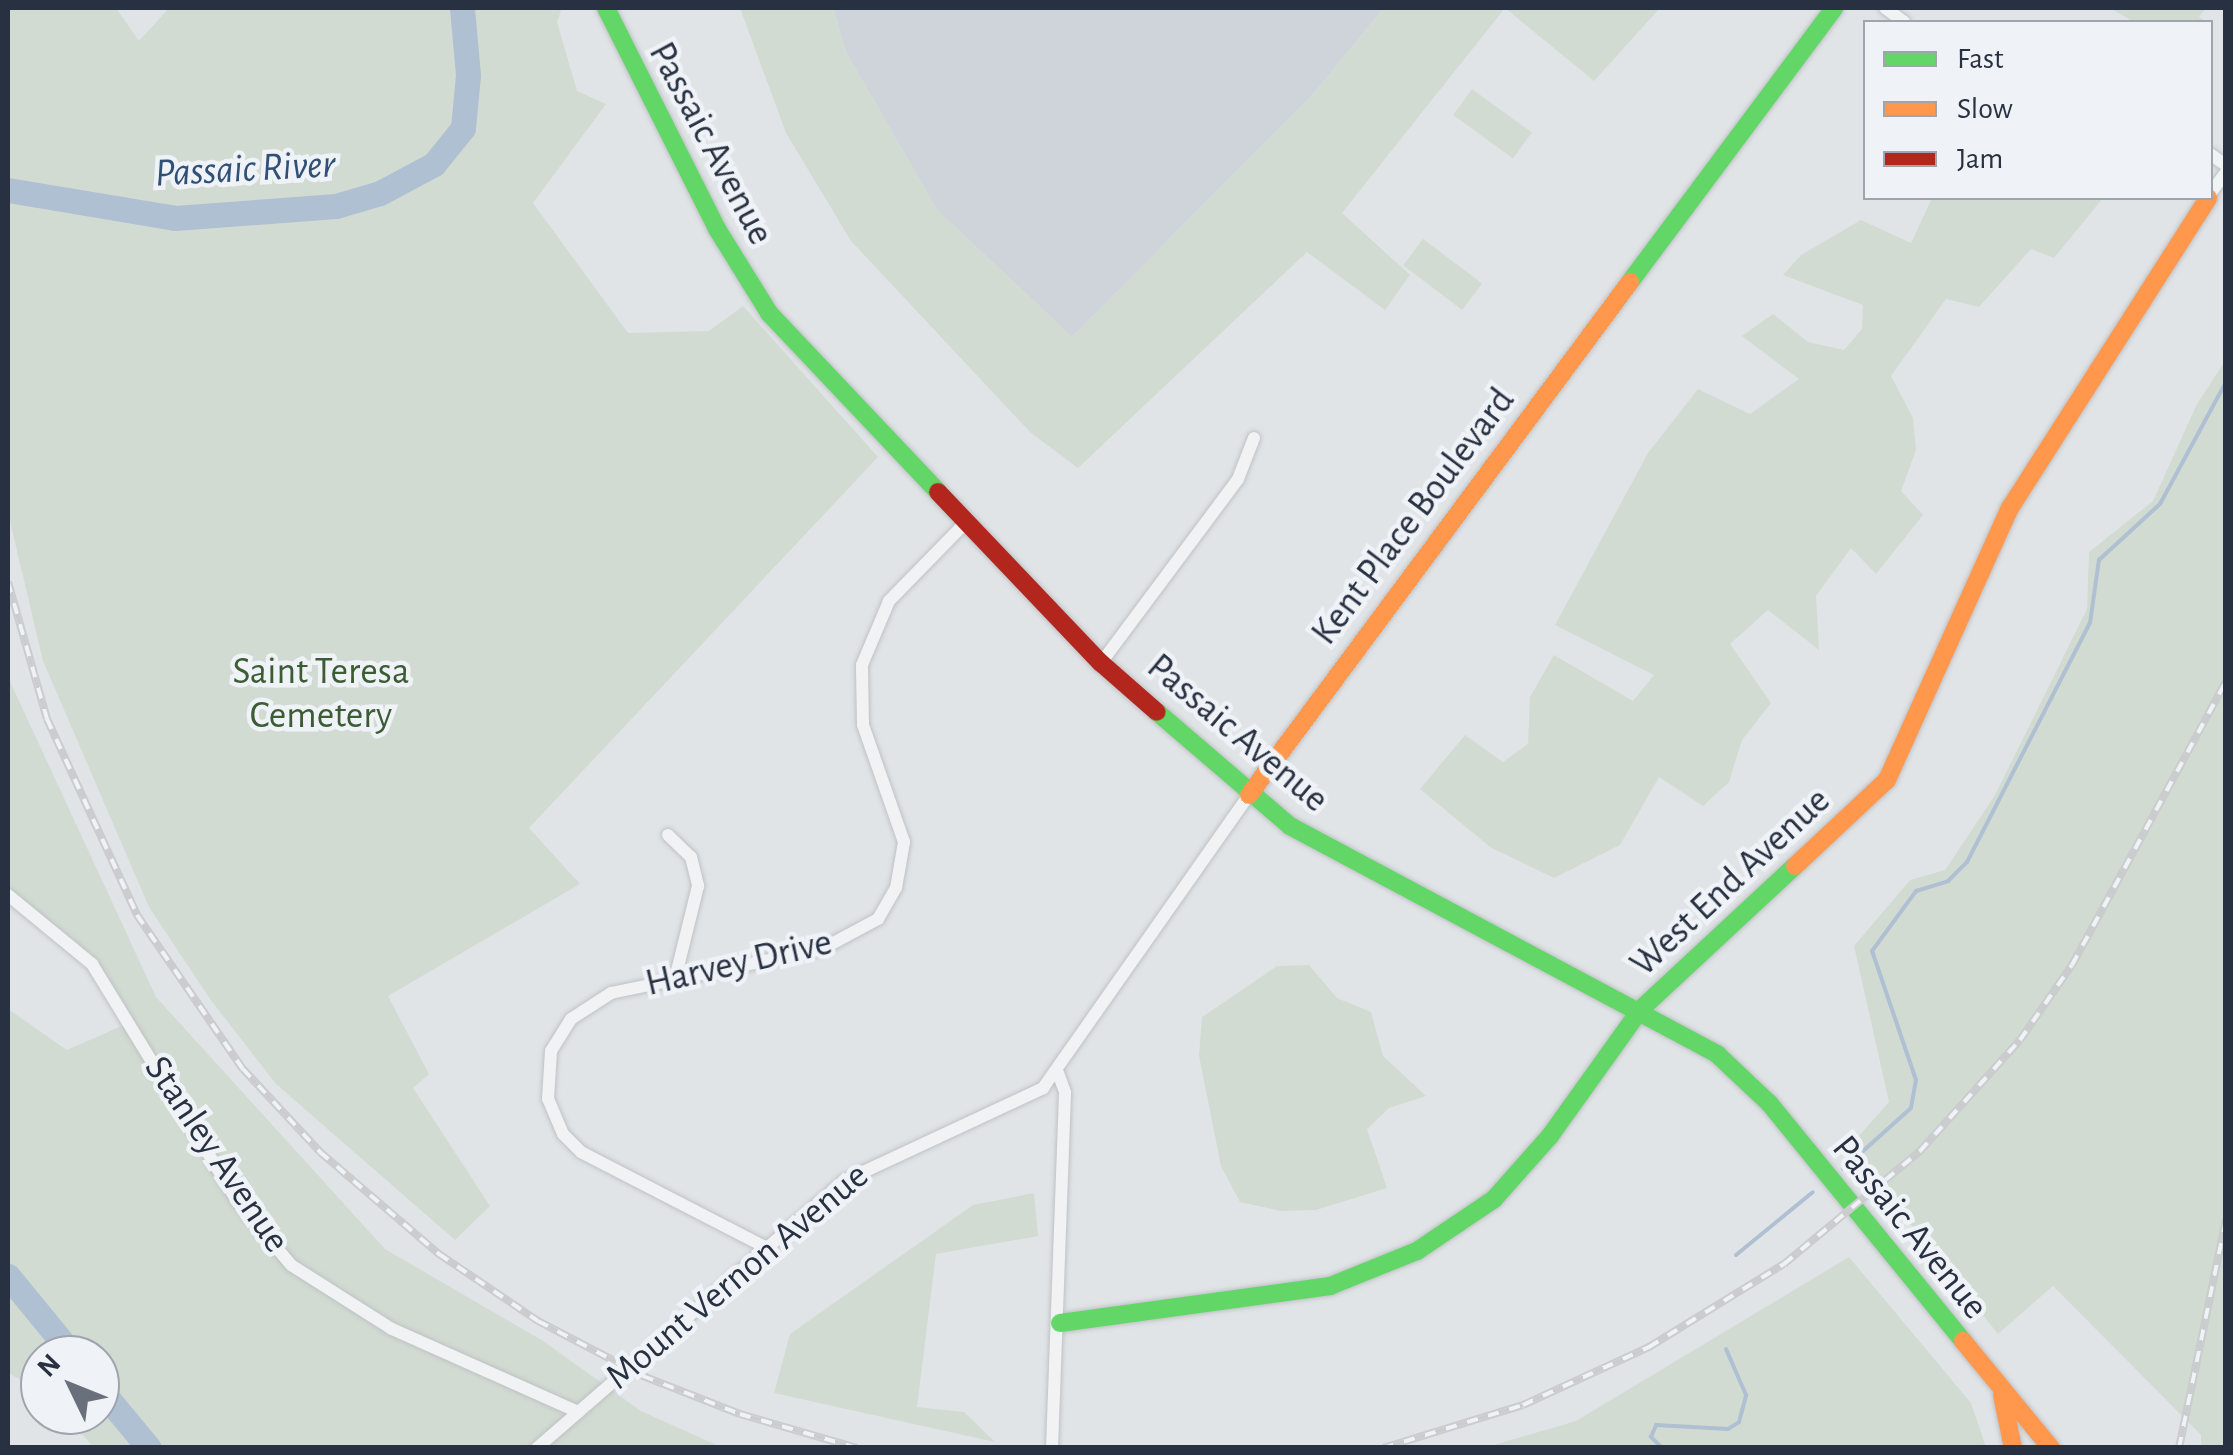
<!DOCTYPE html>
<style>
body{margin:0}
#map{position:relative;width:2233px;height:1455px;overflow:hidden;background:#e1e4e7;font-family:"Alegreya Sans",sans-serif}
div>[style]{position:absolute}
.built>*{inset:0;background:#cfd3da}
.green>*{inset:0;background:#d2dbd2;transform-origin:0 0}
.stream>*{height:4px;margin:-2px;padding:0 2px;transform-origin:2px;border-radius:2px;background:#afc0d3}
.river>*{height:25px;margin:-12.5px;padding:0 12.5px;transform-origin:12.5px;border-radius:12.5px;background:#afc0d3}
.roads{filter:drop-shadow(0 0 2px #bfc2c5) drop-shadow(0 0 2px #bfc2c5)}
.street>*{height:12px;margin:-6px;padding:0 6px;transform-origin:6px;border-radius:6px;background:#f1f2f3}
.fast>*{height:18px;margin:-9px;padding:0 9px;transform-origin:9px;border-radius:9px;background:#63d668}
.slow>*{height:18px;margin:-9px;padding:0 9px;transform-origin:9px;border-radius:9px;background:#ff974d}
.jam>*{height:18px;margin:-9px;padding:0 9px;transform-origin:9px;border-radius:9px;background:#b3261e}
.rail>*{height:8px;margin-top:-4px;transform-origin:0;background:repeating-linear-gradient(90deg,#eff2f6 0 11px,#caccce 0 22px);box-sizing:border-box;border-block:2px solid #caccce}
span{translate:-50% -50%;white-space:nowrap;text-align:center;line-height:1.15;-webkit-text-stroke:9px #eff2f6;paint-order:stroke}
.street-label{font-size:38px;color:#283141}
.park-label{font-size:38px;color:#3c5d34}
.water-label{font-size:40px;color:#315076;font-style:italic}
.frame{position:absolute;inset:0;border:10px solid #283141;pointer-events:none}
.legend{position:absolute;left:1863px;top:20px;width:350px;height:180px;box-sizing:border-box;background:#eff2f6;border:2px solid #9fa5ae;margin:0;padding:12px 18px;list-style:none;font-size:30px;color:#283141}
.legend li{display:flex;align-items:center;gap:20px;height:50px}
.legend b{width:50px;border:2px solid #9fa5ae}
.north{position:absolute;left:20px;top:1335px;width:100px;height:100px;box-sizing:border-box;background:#eff2f6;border:2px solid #9fa5ae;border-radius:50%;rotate:313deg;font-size:28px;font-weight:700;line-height:40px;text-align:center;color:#283141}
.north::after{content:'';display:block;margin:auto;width:35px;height:45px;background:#69707b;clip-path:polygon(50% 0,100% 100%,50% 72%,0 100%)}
</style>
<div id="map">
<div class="built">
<div style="clip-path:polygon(833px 8px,1384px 8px,1314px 93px,1072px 337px,937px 210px,846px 52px)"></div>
</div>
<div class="green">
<div style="clip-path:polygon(8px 8px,116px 8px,139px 41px,169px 8px,562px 8px,557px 22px,577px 91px,606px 104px,533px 203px,628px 333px,709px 331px,743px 306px,878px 457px,529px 828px,580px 884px,388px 996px,429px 1074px,413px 1088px,490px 1206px,455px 1240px,276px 1084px,210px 999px,149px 907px,43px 661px,8px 513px)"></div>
<div style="clip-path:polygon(740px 8px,833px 8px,846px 52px,937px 210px,1072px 337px,1314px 93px,1384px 8px,1660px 8px,1594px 81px,1505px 8px,1342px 213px,1410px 275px,1385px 310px,1307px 252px,1078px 468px,1030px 432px,851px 241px,786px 133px)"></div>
<div style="clip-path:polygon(2110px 8px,2206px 8px,2199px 17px,2206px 22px,2134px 22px)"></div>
<div style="left:1472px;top:89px;width:74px;height:32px;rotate:36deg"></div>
<div style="clip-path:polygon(1932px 198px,2103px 198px,2054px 258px,2031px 249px,1979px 307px,1946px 299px,1891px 376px,1913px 418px,1916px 450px,1901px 491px,1923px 515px,1876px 574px,1851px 548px,1816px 596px,1819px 650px,1768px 610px,1730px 644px,1771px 703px,1742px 740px,1729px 782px,1703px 806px,1659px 777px,1620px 845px,1554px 878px,1490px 847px,1420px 789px,1465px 735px,1503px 762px,1528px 744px,1530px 697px,1554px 655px,1633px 701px,1654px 675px,1555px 625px,1648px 453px,1698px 389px,1750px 414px,1799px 379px,1742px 336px,1773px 314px,1808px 342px,1844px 350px,1862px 329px,1863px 305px,1783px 275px,1801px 255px,1861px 220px,1911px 243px)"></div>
<div style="left:1423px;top:239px;width:74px;height:33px;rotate:37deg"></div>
<div style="clip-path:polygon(2225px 361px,2226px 1447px,2201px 1448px,2201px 1435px,2053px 1286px,1998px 1334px,1849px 1147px,1889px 1102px,1854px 946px,1910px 880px,1945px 870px,1995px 795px,2087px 609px,2089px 552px,2153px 501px,2197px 404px)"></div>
<div style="clip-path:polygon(8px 677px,156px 997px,385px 1249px,543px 1341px,641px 1411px,721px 1447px,93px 1447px,66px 1415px,100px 1415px,100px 1355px,40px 1355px,40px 1390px,8px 1373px,8px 1009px,67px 1050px,133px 1021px,77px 942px,8px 893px)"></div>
<div style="clip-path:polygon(1309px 965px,1337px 998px,1371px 1012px,1383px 1056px,1426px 1096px,1389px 1108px,1367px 1129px,1387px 1188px,1316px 1210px,1281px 1211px,1240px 1202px,1221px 1166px,1199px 1056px,1202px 1017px,1277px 966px)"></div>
<div style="clip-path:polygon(1034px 1193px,1038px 1236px,936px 1254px,917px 1407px,964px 1412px,995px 1442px,774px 1393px,790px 1334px,973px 1205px)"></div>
<div style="clip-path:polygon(1849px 1257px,1971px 1403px,1986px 1447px,1487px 1447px,1576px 1421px)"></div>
</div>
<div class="stream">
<div style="left:1843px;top:1169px;width:91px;rotate:-41.9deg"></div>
<div style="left:1911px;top:1108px;width:28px;rotate:-80deg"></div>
<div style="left:1916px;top:1080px;width:136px;rotate:-108.8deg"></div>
<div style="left:1872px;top:951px;width:74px;rotate:-53.7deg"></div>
<div style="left:1916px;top:891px;width:34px;rotate:-17deg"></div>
<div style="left:1948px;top:881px;width:27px;rotate:-45deg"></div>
<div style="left:1967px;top:862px;width:269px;rotate:-62.8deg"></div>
<div style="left:2090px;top:623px;width:64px;rotate:-81.9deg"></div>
<div style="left:2099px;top:560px;width:83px;rotate:-42.6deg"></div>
<div style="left:2160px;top:504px;width:139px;rotate:-61.6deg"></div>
<div style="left:1736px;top:1255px;width:99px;rotate:-39.3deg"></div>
<div style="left:1662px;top:1448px;width:16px;rotate:-135deg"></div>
<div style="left:1651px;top:1437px;width:13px;rotate:-67deg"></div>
<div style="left:1656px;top:1425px;width:72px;rotate:3.2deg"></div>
<div style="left:1728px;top:1429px;width:13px;rotate:-32deg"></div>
<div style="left:1739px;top:1422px;width:28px;rotate:-75deg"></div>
<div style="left:1746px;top:1395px;width:50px;rotate:-113.5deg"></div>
</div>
<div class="river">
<div style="left:8px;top:190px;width:169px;rotate:9.5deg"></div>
<div style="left:175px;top:218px;width:161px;rotate:-4.3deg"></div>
<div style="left:336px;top:206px;width:46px;rotate:-16.5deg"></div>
<div style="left:380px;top:193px;width:61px;rotate:-28.2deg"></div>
<div style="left:434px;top:164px;width:46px;rotate:-51.1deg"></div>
<div style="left:463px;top:128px;width:53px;rotate:-84.6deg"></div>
<div style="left:468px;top:75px;width:67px;rotate:-95.1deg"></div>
<div style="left:8px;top:1276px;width:102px;rotate:50.6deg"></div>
<div style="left:100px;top:1389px;width:77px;rotate:50.3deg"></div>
</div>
<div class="roads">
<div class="street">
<div style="left:1885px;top:8px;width:24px;rotate:36deg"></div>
<div style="left:2210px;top:154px;width:19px;rotate:35deg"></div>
<div style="left:2210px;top:194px;width:27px;rotate:-54deg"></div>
<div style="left:1101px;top:663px;width:229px;rotate:-53.3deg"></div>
<div style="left:1238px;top:479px;width:44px;rotate:-68.7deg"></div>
<div style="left:668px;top:835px;width:32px;rotate:44deg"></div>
<div style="left:691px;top:857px;width:30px;rotate:76deg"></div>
<div style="left:698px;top:886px;width:96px;rotate:103.9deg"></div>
<div style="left:8px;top:895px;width:109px;rotate:39.4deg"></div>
<div style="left:92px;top:964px;width:279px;rotate:58.5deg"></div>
<div style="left:238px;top:1202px;width:82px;rotate:49.9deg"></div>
<div style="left:291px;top:1265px;width:120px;rotate:32.4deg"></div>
<div style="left:392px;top:1329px;width:204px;rotate:24deg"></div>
<div style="left:765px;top:1247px;width:207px;rotate:-152.7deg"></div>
<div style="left:581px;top:1152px;width:25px;rotate:-135deg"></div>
<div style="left:563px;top:1134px;width:38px;rotate:-113deg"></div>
<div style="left:548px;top:1099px;width:48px;rotate:-86.4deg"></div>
<div style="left:551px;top:1051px;width:38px;rotate:-58deg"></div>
<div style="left:571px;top:1019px;width:48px;rotate:-33deg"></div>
<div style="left:611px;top:993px;width:216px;rotate:-11.8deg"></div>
<div style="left:822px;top:949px;width:64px;rotate:-28.2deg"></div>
<div style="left:878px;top:919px;width:36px;rotate:-60deg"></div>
<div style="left:896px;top:888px;width:47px;rotate:-80.1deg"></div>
<div style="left:904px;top:842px;width:124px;rotate:-109.3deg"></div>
<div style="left:863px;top:725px;width:60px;rotate:-91deg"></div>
<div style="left:862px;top:665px;width:69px;rotate:-67.1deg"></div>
<div style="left:889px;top:601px;width:109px;rotate:-45.7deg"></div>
<div style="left:537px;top:1448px;width:407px;rotate:-41deg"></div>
<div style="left:844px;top:1181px;width:220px;rotate:-25deg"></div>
<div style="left:1043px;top:1088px;width:358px;rotate:-54.9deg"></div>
<div style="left:1052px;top:1448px;width:356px;rotate:-87.9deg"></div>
<div style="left:1065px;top:1092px;width:20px;rotate:-110deg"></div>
</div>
<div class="fast">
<div style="left:606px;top:8px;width:247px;rotate:63.3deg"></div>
<div style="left:717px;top:229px;width:99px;rotate:58.2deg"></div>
<div style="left:769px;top:313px;width:246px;rotate:46.6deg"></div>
<div style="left:1630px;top:282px;width:342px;rotate:-53.3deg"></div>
<div style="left:1157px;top:712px;width:175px;rotate:40.6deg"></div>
<div style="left:1290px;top:826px;width:485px;rotate:28.1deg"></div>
<div style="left:1718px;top:1055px;width:70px;rotate:43.3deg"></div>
<div style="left:1769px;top:1103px;width:307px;rotate:50.8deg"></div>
<div style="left:1060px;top:1323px;width:273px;rotate:-7.8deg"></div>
<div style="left:1330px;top:1286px;width:94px;rotate:-21.9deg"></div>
<div style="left:1417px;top:1251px;width:93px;rotate:-34deg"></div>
<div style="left:1494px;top:1199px;width:84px;rotate:-48.4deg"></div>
<div style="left:1550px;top:1136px;width:156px;rotate:-54.4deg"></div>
<div style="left:1641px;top:1009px;width:210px;rotate:-42.9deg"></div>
</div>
<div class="slow">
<div style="left:1249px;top:795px;width:639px;rotate:-53.4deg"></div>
<div style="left:1795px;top:866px;width:126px;rotate:-43.1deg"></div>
<div style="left:1887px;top:780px;width:299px;rotate:-65.7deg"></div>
<div style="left:2010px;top:508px;width:368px;rotate:-57.4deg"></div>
<div style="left:1963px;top:1341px;width:139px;rotate:50.6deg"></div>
<div style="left:2002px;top:1395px;width:54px;rotate:78.3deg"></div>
</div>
<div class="jam">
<div style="left:938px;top:492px;width:236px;rotate:46.4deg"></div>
<div style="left:1101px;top:663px;width:74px;rotate:41.2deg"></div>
</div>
</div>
<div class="rail">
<div style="left:8px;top:582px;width:142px;rotate:74.1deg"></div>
<div style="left:47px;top:719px;width:216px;rotate:65.3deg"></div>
<div style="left:137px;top:915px;width:187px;rotate:55.5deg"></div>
<div style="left:243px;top:1069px;width:113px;rotate:47.1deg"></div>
<div style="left:320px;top:1152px;width:157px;rotate:40.6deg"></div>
<div style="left:439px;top:1254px;width:120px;rotate:34.1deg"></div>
<div style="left:538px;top:1321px;width:119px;rotate:27.6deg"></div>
<div style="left:643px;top:1376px;width:104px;rotate:21.4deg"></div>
<div style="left:740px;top:1414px;width:122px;rotate:16.2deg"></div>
<div style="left:1383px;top:1448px;width:146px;rotate:-17.1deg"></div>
<div style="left:1523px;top:1405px;width:139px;rotate:-24.7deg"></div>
<div style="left:1649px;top:1347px;width:158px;rotate:-31.6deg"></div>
<div style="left:1784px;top:1264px;width:177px;rotate:-39.7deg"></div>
<div style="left:1920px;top:1151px;width:149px;rotate:-48deg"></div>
<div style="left:2020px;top:1040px;width:91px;rotate:-55.3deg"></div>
<div style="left:2072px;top:965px;width:323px;rotate:-61.5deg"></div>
<div style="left:2179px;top:1448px;width:234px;rotate:-78.4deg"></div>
</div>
<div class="street-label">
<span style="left:710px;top:144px;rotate:62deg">Passaic Avenue</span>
<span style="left:1414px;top:517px;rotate:-53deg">Kent Place Boulevard</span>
<span style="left:1237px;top:734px;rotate:40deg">Passaic Avenue</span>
<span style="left:1731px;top:883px;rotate:-43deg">West End Avenue</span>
<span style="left:739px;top:964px;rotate:-13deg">Harvey Drive</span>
<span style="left:216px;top:1155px;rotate:56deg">Stanley Avenue</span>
<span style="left:1909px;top:1228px;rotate:51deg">Passaic Avenue</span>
<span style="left:738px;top:1277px;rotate:-40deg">Mount Vernon Avenue</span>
</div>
<div class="park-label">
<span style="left:321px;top:695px">Saint Teresa<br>Cemetery</span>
</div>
<div class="water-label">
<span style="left:245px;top:169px;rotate:-3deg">Passaic River</span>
</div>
<div class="frame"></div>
<ul class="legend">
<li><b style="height:12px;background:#63d668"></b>Fast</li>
<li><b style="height:12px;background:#ff974d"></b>Slow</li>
<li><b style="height:12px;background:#b3261e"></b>Jam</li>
</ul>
<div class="north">N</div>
</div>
